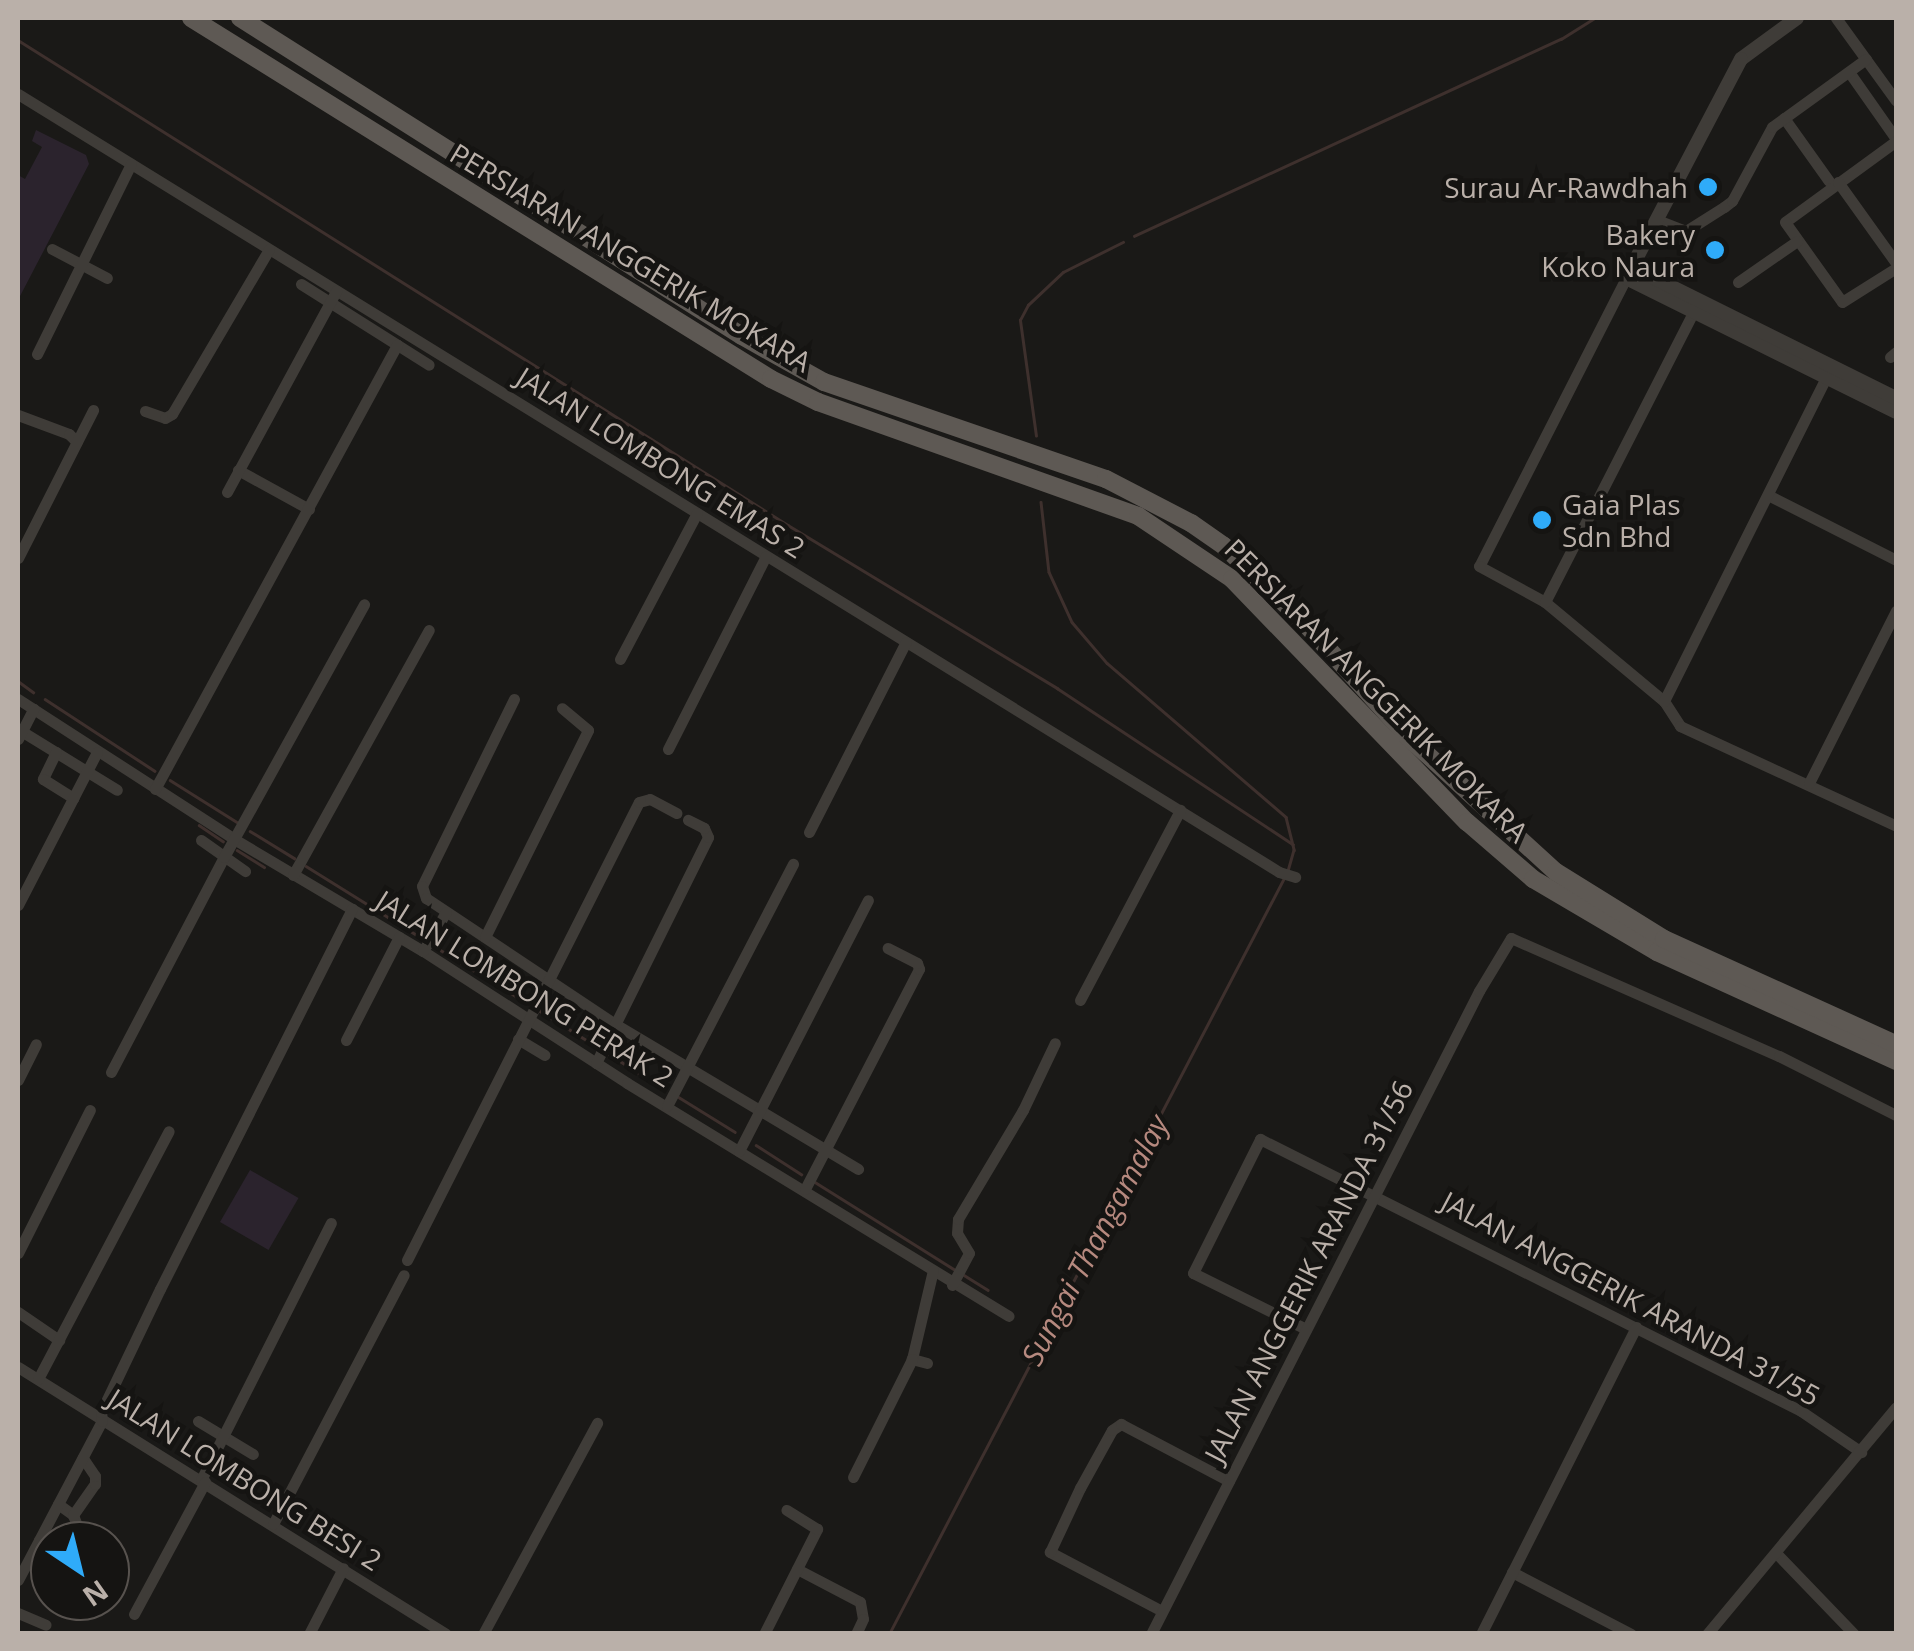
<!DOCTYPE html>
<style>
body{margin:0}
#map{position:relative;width:1914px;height:1651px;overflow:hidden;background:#1a1917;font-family:"Open Sans",sans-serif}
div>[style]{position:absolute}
.green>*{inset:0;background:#2b232d;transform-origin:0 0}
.stream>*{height:2.5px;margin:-1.25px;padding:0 1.25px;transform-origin:1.25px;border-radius:1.25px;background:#3e302d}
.minor>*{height:11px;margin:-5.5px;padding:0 5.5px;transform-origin:5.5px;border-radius:5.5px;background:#3f3c38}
.tertiary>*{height:14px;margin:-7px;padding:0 7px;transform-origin:7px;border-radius:7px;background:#3f3c38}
.primary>*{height:18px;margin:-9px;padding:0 9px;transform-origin:9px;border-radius:9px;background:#5e5954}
.dots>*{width:28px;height:28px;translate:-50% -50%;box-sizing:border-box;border:5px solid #151412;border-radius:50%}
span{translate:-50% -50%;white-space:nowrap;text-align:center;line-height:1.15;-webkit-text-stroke:9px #151412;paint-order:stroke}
.poi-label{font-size:28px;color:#bab0a9}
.right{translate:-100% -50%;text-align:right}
.left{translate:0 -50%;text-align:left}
.street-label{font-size:28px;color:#bab0a9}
.water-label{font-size:30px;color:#b6897f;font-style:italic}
.frame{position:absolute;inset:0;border:20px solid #bab0a9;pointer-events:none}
.north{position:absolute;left:30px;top:1521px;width:100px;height:100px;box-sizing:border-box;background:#151412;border:2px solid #57524e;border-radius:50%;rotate:145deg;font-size:28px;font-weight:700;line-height:40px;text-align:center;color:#bab0a9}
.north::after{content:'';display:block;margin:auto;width:35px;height:45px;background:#2fabf9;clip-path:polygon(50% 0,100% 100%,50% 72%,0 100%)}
</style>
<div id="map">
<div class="green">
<div style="clip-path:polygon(36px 130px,86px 155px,89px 164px,18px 300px,18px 175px,25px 179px,42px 147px,32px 141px)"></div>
<div style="left:250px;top:1170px;width:56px;height:60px;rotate:30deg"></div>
</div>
<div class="stream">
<div style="left:18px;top:40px;width:910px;rotate:32.21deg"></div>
<div style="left:788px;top:525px;width:315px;rotate:31.2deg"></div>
<div style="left:1057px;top:688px;width:283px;rotate:33.5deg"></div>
<div style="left:1134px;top:236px;width:470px;rotate:-24.8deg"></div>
<div style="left:1561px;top:39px;width:39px;rotate:-32deg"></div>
<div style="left:1036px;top:436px;width:117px;rotate:-97.9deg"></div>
<div style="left:1020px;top:320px;width:17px;rotate:-62deg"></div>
<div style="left:1028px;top:305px;width:48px;rotate:-43.3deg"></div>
<div style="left:1063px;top:272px;width:67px;rotate:-26.6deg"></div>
<div style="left:1041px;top:502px;width:70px;rotate:83.5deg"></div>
<div style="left:1049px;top:572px;width:55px;rotate:65.3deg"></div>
<div style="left:1072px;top:622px;width:54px;rotate:49.5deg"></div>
<div style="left:1107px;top:663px;width:236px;rotate:40.7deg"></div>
<div style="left:1286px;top:817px;width:34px;rotate:76deg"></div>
<div style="left:1294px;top:850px;width:22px;rotate:106deg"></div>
<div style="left:18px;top:681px;width:19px;rotate:36deg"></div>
<div style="left:45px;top:699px;width:131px;rotate:33.2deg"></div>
<div style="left:170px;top:780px;width:79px;rotate:32.1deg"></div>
<div style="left:199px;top:825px;width:29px;rotate:34deg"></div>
<div style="left:250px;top:831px;width:52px;rotate:31.5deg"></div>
<div style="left:237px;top:850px;width:32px;rotate:32deg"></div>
<div style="left:306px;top:866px;width:131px;rotate:31.9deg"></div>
<div style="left:434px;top:946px;width:109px;rotate:31.5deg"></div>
<div style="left:540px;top:1011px;width:66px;rotate:32deg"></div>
<div style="left:609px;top:1054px;width:65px;rotate:32.5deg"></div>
<div style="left:677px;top:1096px;width:68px;rotate:31.8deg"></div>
<div style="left:756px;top:1145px;width:54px;rotate:32.8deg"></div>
<div style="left:815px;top:1182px;width:168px;rotate:32.1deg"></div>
<div style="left:964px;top:1275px;width:28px;rotate:32deg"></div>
<div style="left:889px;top:1634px;width:853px;rotate:-62.41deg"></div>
</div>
<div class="minor">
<div style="left:1836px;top:18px;width:102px;rotate:54.1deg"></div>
<div style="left:1849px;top:72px;width:78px;rotate:54.9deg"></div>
<div style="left:18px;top:94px;width:1482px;rotate:31.67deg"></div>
<div style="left:1279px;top:872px;width:17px;rotate:17deg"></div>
<div style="left:1784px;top:118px;width:77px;rotate:54.5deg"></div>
<div style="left:1896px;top:141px;width:137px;rotate:143.9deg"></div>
<div style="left:1785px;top:222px;width:98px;rotate:54.5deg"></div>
<div style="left:1842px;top:302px;width:64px;rotate:-32.2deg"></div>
<div style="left:1838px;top:182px;width:100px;rotate:54.4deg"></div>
<div style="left:1657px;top:220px;width:31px;rotate:21deg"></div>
<div style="left:1686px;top:231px;width:45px;rotate:-32.3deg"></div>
<div style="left:1724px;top:207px;width:10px;rotate:-37deg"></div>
<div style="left:1732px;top:201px;width:84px;rotate:-61.6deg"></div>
<div style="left:1772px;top:127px;width:116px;rotate:-35.9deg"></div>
<div style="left:52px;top:249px;width:62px;rotate:27.8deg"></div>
<div style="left:1626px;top:278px;width:323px;rotate:117deg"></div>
<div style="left:1479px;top:566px;width:75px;rotate:28.6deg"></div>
<div style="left:1545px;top:602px;width:155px;rotate:39.8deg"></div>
<div style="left:1664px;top:701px;width:30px;rotate:57deg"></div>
<div style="left:1680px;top:726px;width:238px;rotate:24.8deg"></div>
<div style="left:1738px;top:282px;width:72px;rotate:-34.8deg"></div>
<div style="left:301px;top:284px;width:151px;rotate:32.3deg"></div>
<div style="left:37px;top:354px;width:212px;rotate:-63.7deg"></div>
<div style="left:1890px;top:357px;width:8px;rotate:-40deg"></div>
<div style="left:145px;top:411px;width:21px;rotate:19deg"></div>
<div style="left:165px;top:418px;width:8px;rotate:-30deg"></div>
<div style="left:172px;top:414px;width:191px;rotate:-59.5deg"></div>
<div style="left:18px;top:415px;width:54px;rotate:20.4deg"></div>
<div style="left:69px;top:434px;width:11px;rotate:45deg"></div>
<div style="left:238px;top:470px;width:81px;rotate:28.8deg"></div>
<div style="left:227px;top:492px;width:229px;rotate:-61.5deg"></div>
<div style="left:1768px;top:495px;width:144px;rotate:26.9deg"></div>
<div style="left:18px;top:558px;width:166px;rotate:-63.1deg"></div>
<div style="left:1545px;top:602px;width:331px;rotate:-62.9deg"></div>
<div style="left:620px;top:659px;width:165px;rotate:-62.2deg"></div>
<div style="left:18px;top:699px;width:257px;rotate:32.9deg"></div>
<div style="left:234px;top:839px;width:220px;rotate:30.7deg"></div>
<div style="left:423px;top:951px;width:243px;rotate:32.9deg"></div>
<div style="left:627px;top:1083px;width:447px;rotate:31.4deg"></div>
<div style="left:514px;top:699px;width:208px;rotate:116.2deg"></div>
<div style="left:422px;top:886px;width:13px;rotate:72deg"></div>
<div style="left:426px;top:898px;width:227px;rotate:33.7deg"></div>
<div style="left:615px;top:1024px;width:283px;rotate:30.8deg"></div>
<div style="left:1664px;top:701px;width:370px;rotate:-63.4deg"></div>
<div style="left:18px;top:729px;width:116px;rotate:31.6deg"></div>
<div style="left:18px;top:739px;width:34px;rotate:-63deg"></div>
<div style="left:668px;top:749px;width:216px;rotate:-63.1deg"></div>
<div style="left:56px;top:752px;width:30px;rotate:116deg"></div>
<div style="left:43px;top:779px;width:36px;rotate:32deg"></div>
<div style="left:1809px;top:783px;width:193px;rotate:-63.2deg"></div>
<div style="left:155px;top:789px;width:506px;rotate:-61.41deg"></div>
<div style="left:809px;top:832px;width:213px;rotate:-63deg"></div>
<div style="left:201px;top:840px;width:54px;rotate:35.2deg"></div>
<div style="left:293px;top:875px;width:280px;rotate:-61deg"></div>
<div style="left:18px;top:905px;width:172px;rotate:-62.7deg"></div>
<div style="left:485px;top:937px;width:231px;rotate:-63.5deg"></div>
<div style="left:588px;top:730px;width:34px;rotate:-140deg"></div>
<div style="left:423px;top:951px;width:45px;rotate:-59.5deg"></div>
<div style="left:1080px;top:1000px;width:215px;rotate:-62.2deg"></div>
<div style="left:518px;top:1039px;width:31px;rotate:31deg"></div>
<div style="left:346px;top:1040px;width:116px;rotate:-62.8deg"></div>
<div style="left:596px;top:1063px;width:252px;rotate:-63.6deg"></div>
<div style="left:708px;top:837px;width:10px;rotate:-114deg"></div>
<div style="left:704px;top:828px;width:18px;rotate:-153deg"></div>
<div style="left:111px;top:1072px;width:243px;rotate:-62.3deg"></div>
<div style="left:224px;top:857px;width:289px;rotate:-61deg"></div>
<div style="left:18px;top:1080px;width:40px;rotate:-63.4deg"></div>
<div style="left:667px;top:1106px;width:273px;rotate:-62.5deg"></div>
<div style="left:739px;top:1151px;width:282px;rotate:-62.8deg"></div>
<div style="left:805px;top:1189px;width:248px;rotate:-62.6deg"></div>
<div style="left:919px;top:969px;width:6px;rotate:-108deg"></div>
<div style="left:917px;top:963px;width:33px;rotate:-153deg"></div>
<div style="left:18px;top:1253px;width:160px;rotate:-63.3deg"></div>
<div style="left:407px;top:1260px;width:513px;rotate:-63.14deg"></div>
<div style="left:639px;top:802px;width:11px;rotate:-15deg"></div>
<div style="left:650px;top:799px;width:30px;rotate:28deg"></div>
<div style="left:952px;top:1285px;width:36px;rotate:-62deg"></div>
<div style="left:969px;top:1253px;width:23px;rotate:-121deg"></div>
<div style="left:957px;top:1233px;width:14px;rotate:-86deg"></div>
<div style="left:958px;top:1219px;width:127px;rotate:-59.2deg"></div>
<div style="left:1023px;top:1110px;width:74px;rotate:-64.5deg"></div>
<div style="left:18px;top:1312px;width:50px;rotate:34.3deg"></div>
<div style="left:1306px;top:1329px;width:126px;rotate:-153.6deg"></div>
<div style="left:1193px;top:1273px;width:150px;rotate:-63.4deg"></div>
<div style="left:1260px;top:1139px;width:606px;rotate:26.69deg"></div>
<div style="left:1801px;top:1411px;width:73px;rotate:34.3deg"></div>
<div style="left:927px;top:1363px;width:16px;rotate:-165deg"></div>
<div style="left:912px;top:1359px;width:91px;rotate:-76.7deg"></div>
<div style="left:18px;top:1367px;width:504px;rotate:31.96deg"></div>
<div style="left:38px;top:1379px;width:280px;rotate:-62.2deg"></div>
<div style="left:198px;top:1421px;width:64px;rotate:31deg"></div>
<div style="left:853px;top:1477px;width:132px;rotate:-63.4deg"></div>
<div style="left:201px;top:1480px;width:288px;rotate:-63.2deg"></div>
<div style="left:58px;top:1504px;width:19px;rotate:36deg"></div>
<div style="left:73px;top:1515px;width:28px;rotate:69deg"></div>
<div style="left:73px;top:1515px;width:38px;rotate:-55deg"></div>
<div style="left:95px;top:1484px;width:8px;rotate:-90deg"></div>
<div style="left:95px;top:1476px;width:22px;rotate:-124deg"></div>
<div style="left:273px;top:1524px;width:281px;rotate:-62.3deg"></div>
<div style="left:39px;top:1540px;width:18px;rotate:52deg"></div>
<div style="left:1777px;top:1554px;width:111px;rotate:46.1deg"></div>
<div style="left:797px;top:1569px;width:71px;rotate:27.6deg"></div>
<div style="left:860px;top:1602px;width:17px;rotate:80deg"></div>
<div style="left:863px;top:1619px;width:17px;rotate:115deg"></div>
<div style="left:1512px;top:1572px;width:134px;rotate:27.5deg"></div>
<div style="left:18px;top:1580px;width:180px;rotate:-62.2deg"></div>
<div style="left:102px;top:1421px;width:9px;rotate:-96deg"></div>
<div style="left:101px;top:1412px;width:136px;rotate:-64.4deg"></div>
<div style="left:160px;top:1289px;width:426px;rotate:-63.2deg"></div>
<div style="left:71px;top:1601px;width:2px;rotate:63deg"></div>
<div style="left:1162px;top:1611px;width:127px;rotate:-152.2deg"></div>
<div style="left:1050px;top:1552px;width:71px;rotate:-64.9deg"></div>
<div style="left:1080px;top:1488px;width:66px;rotate:-61.1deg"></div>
<div style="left:1112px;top:1430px;width:11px;rotate:-34deg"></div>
<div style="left:1121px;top:1424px;width:122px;rotate:27.8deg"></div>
<div style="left:18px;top:1613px;width:30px;rotate:23deg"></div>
<div style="left:134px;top:1614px;width:150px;rotate:-61.7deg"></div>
<div style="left:309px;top:1634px;width:74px;rotate:-62.7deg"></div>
<div style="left:483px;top:1634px;width:240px;rotate:-61.6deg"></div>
<div style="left:764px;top:1634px;width:118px;rotate:-63.2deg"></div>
<div style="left:817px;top:1529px;width:36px;rotate:-148deg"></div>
<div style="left:1151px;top:1634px;width:722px;rotate:-62.97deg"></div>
<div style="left:1479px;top:991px;width:62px;rotate:-58.9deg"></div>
<div style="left:1511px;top:938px;width:293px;rotate:23.8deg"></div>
<div style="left:1779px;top:1056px;width:131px;rotate:26.8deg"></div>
<div style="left:1481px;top:1634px;width:344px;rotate:-63.2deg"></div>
<div style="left:1707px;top:1634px;width:295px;rotate:-50.2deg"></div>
</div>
<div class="tertiary">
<div style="left:1797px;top:18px;width:69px;rotate:143.8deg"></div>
<div style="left:1741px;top:59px;width:247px;rotate:117.7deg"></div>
<div style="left:1626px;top:278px;width:301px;rotate:26.4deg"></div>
<div style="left:1632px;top:267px;width:295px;rotate:26.4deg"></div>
</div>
<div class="primary">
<div style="left:191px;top:18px;width:683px;rotate:31.9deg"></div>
<div style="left:771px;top:379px;width:52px;rotate:26.1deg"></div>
<div style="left:818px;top:402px;width:340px;rotate:19.6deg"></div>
<div style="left:1138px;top:516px;width:113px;rotate:33.8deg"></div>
<div style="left:1232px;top:579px;width:338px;rotate:46deg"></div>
<div style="left:1467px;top:822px;width:87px;rotate:40.8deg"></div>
<div style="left:1533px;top:879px;width:144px;rotate:30.5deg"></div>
<div style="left:1657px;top:952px;width:263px;rotate:24.5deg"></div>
<div style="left:240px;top:18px;width:594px;rotate:32.35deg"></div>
<div style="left:742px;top:336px;width:94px;rotate:29.3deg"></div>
<div style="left:824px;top:382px;width:298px;rotate:19deg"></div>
<div style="left:1106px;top:479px;width:96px;rotate:27.4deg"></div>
<div style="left:1191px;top:523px;width:40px;rotate:34.9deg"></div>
<div style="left:1224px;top:546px;width:106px;rotate:43.5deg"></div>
<div style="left:1301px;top:619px;width:159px;rotate:47.8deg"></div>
<div style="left:1408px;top:737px;width:200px;rotate:42.4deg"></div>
<div style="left:1556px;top:872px;width:127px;rotate:31.8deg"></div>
<div style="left:1664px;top:939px;width:255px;rotate:24.4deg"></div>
</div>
<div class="dots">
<div style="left:1708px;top:187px;background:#2fabf9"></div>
<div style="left:1715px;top:250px;background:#2fabf9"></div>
<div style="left:1542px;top:520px;background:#2fabf9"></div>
</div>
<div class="poi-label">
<span class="right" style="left:1688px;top:187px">Surau Ar-Rawdhah</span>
<span class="right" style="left:1695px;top:250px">Bakery<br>Koko Naura</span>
<span class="left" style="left:1562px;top:520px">Gaia Plas<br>Sdn Bhd</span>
</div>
<div class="street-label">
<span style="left:631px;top:257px;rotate:31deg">PERSIARAN ANGGERIK MOKARA</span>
<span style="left:661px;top:462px;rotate:32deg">JALAN LOMBONG EMAS 2</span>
<span style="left:1377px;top:690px;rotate:45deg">PERSIARAN ANGGERIK MOKARA</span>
<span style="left:525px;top:988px;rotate:32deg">JALAN LOMBONG PERAK 2</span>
<span style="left:1308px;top:1271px;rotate:-63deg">JALAN ANGGERIK ARANDA 31/56</span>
<span style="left:1631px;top:1298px;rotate:28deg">JALAN ANGGERIK ARANDA 31/55</span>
<span style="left:245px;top:1479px;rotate:32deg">JALAN LOMBONG BESI 2</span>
</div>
<div class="water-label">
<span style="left:1095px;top:1240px;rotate:-62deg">Sungai Thangamalay</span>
</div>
<div class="frame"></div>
<div class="north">N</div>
</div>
